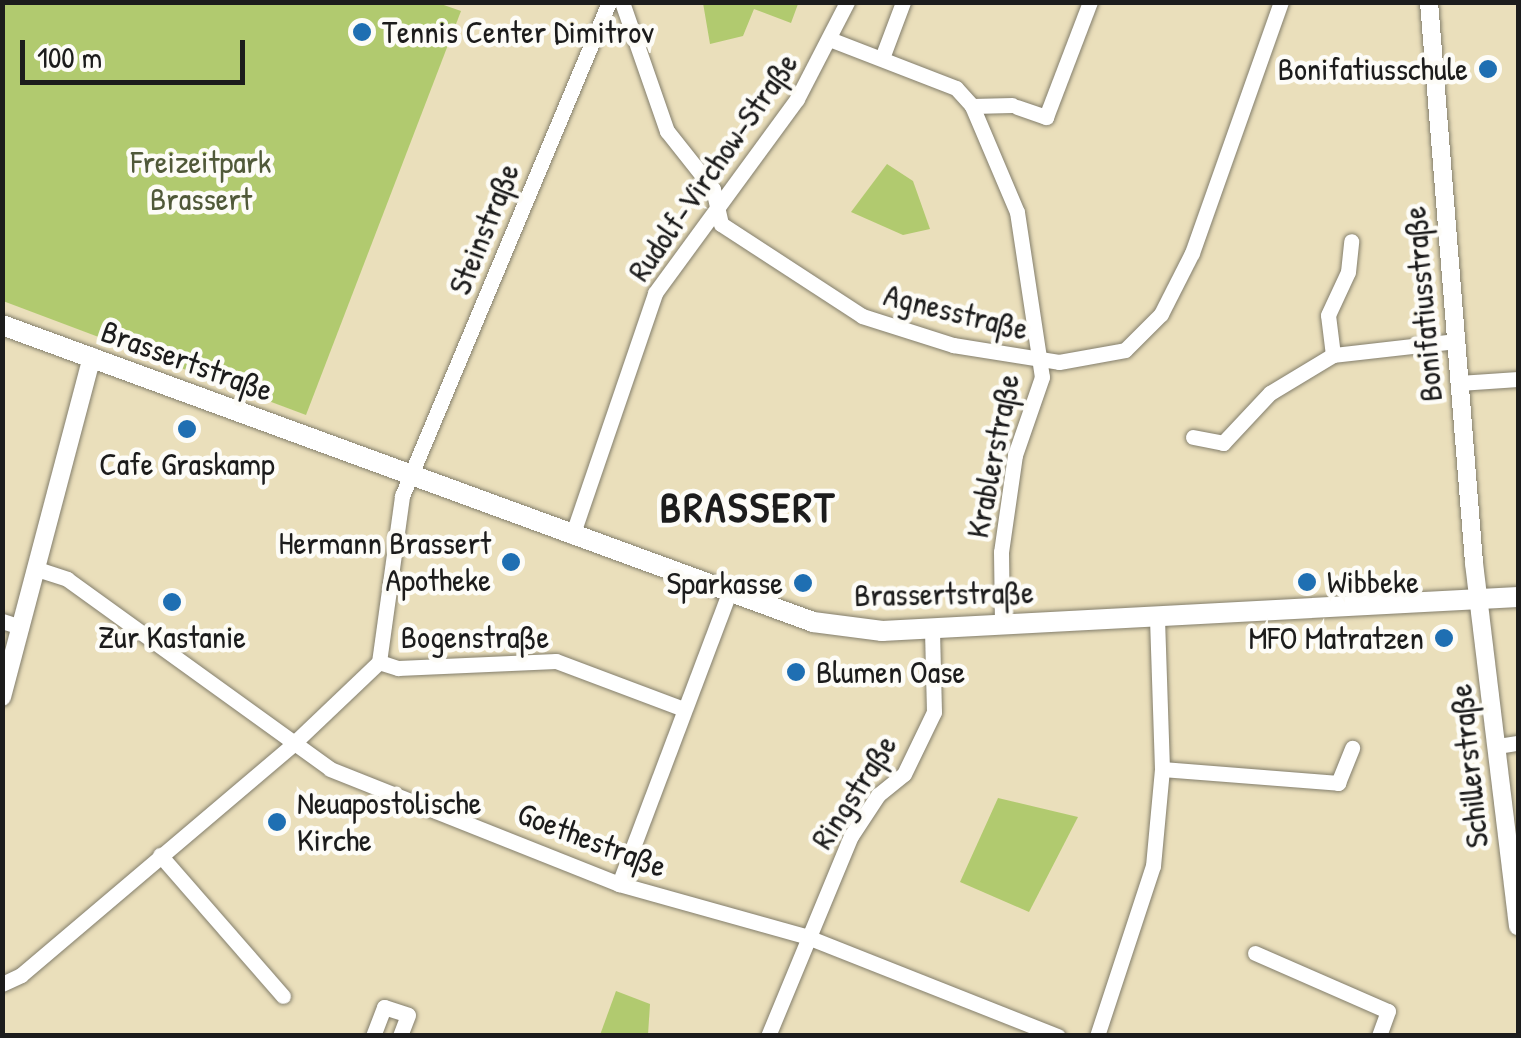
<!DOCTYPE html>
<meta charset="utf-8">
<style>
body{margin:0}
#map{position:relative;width:1521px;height:1038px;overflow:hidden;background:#eadfbb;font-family:"Patrick Hand",sans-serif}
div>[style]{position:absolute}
.green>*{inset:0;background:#b1ca6f}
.roads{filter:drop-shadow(0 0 2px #837e6c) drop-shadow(0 0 2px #837e6c)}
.minor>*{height:15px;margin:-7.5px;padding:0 7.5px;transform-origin:7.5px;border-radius:7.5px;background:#fff}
.tertiary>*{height:18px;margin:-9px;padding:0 9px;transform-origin:9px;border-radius:9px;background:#fff}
.secondary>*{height:20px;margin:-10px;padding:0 10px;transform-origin:10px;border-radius:10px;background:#fff}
.dots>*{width:28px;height:28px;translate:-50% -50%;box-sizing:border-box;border:5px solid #fdfcf7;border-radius:50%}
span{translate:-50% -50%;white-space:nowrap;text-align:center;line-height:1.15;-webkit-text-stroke:9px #fdfcf7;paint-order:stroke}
.poi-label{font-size:32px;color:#1c1c1c}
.left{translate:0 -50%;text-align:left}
.right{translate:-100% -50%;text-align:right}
.park-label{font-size:32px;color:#505939}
.street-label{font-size:32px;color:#1c1c1c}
.district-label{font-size:42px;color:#1c1c1c;font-weight:700;letter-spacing:2.5px}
.frame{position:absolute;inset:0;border:5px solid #1c1c1c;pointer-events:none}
.scale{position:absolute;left:20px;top:40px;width:225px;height:45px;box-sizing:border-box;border:5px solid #1c1c1c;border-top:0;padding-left:12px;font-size:30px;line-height:35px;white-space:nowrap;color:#1c1c1c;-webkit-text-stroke:8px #fdfcf7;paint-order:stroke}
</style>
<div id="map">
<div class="green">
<div style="clip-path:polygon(438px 3px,461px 11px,306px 415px,3px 301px,3px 3px)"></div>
<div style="clip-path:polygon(703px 3px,793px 2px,798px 4px,791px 23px,754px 9px,743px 36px,710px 44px)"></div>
<div style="clip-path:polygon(887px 164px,913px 181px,930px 229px,903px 235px,851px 212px)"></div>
<div style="clip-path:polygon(998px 798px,1078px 817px,1029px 912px,960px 882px)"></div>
<div style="clip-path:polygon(616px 991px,650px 1004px,648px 1035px,600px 1035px)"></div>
</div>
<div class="roads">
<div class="minor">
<div style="left:622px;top:2px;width:137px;rotate:70.8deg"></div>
<div style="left:667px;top:131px;width:74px;rotate:51.6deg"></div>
<div style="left:713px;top:189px;width:36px;rotate:77deg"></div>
<div style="left:721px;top:224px;width:168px;rotate:33.1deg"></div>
<div style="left:862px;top:316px;width:96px;rotate:17.7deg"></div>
<div style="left:953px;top:345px;width:107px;rotate:9.1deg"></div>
<div style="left:1059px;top:362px;width:67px;rotate:-10.3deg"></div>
<div style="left:1125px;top:350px;width:51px;rotate:-45deg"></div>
<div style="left:1161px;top:314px;width:68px;rotate:-63.1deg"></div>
<div style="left:1192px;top:253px;width:266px;rotate:-70.5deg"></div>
<div style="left:832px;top:40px;width:133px;rotate:21.2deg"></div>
<div style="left:956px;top:88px;width:24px;rotate:48deg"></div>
<div style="left:972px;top:106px;width:115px;rotate:67deg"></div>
<div style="left:1017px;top:212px;width:167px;rotate:81.4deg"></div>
<div style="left:1042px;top:377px;width:83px;rotate:109.1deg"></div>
<div style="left:1015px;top:455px;width:98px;rotate:98.2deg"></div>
<div style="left:1001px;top:552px;width:72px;rotate:89.2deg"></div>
<div style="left:882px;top:58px;width:60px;rotate:-69.4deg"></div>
<div style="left:972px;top:106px;width:40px;rotate:-1.4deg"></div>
<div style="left:1017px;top:107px;width:31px;rotate:19deg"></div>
<div style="left:1046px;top:117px;width:123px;rotate:-69.1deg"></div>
<div style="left:1333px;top:355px;width:40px;rotate:-97.1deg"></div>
<div style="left:1328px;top:315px;width:47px;rotate:-65.1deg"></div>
<div style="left:1348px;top:272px;width:31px;rotate:-84deg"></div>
<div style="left:1459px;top:383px;width:59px;rotate:-3.9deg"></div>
<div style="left:1193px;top:437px;width:31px;rotate:11deg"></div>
<div style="left:1223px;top:443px;width:69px;rotate:-46.8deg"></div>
<div style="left:1270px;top:393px;width:74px;rotate:-31.1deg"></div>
<div style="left:1333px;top:355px;width:123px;rotate:-6.5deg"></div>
<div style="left:572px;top:536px;width:257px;rotate:-71.1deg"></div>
<div style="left:655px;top:293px;width:240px;rotate:-53.8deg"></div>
<div style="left:797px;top:99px;width:109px;rotate:-62.7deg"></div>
<div style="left:37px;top:569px;width:32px;rotate:18deg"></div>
<div style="left:67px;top:579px;width:324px;rotate:35.8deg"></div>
<div style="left:330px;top:769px;width:311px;rotate:21.7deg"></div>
<div style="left:619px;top:884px;width:193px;rotate:15.6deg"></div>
<div style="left:805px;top:936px;width:272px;rotate:21.6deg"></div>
<div style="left:2px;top:621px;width:20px;rotate:18deg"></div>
<div style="left:379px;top:662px;width:20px;rotate:18deg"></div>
<div style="left:398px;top:668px;width:158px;rotate:-2.5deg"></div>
<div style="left:556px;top:661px;width:137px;rotate:20.6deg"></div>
<div style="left:1498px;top:746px;width:20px;rotate:-9deg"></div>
<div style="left:1162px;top:769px;width:177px;rotate:4.5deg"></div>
<div style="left:1338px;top:783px;width:38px;rotate:-68deg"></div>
<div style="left:160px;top:855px;width:187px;rotate:48.9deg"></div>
<div style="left:619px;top:884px;width:311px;rotate:-69.3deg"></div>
<div style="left:1255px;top:953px;width:145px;rotate:23.6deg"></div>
<div style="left:1388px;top:1011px;width:27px;rotate:110deg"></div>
<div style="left:2px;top:984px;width:21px;rotate:-25deg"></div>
<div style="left:21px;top:975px;width:357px;rotate:-40.3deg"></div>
<div style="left:293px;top:744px;width:119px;rotate:-43.6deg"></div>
<div style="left:379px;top:662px;width:168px;rotate:-82.1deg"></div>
<div style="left:402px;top:496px;width:536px;rotate:-67.26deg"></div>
<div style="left:373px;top:1036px;width:31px;rotate:-69deg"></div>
<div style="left:384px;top:1007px;width:25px;rotate:18deg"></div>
<div style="left:408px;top:1015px;width:22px;rotate:111deg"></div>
<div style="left:768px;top:1036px;width:217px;rotate:-67.5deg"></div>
<div style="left:851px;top:836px;width:49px;rotate:-56.6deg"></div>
<div style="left:878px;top:795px;width:33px;rotate:-39deg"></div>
<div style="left:904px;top:774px;width:69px;rotate:-64.2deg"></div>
<div style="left:934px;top:712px;width:84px;rotate:-91.4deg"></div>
<div style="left:1097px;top:1036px;width:179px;rotate:-71.8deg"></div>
<div style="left:1153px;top:866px;width:97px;rotate:-84.7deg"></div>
<div style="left:1162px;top:769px;width:152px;rotate:-91.9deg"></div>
</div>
<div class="tertiary">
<div style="left:1429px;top:2px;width:563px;rotate:85.41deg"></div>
<div style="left:1474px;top:563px;width:366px;rotate:83.1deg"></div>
<div style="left:2px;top:697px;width:352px;rotate:-75.2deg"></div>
</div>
<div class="secondary">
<div style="left:2px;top:325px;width:864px;rotate:20.11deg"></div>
<div style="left:813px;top:622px;width:70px;rotate:7.4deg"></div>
<div style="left:882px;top:631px;width:637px;rotate:-3.06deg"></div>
</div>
</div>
<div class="dots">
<div style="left:362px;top:32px;background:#1f6fb2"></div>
<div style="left:1488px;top:69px;background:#1f6fb2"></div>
<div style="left:187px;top:429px;background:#1f6fb2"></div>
<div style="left:511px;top:562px;background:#1f6fb2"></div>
<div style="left:1307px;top:582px;background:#1f6fb2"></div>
<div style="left:803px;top:583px;background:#1f6fb2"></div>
<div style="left:172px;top:602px;background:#1f6fb2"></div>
<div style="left:1444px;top:638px;background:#1f6fb2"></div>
<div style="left:796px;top:672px;background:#1f6fb2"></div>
<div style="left:277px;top:822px;background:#1f6fb2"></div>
</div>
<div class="poi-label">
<span class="left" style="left:382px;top:32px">Tennis Center Dimitrov</span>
<span class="right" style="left:1468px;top:69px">Bonifatiusschule</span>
<span style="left:187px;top:464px">Cafe Graskamp</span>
<span class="right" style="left:491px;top:562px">Hermann Brassert<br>Apotheke</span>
<span class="left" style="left:1327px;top:582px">Wibbeke</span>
<span class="right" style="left:783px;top:583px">Sparkasse</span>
<span style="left:172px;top:637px">Zur Kastanie</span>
<span class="right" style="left:1424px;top:638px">MFO Matratzen</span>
<span class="left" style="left:816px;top:672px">Blumen Oase</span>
<span class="left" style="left:297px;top:822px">Neuapostolische<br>Kirche</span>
</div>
<div class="park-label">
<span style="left:201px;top:181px">Freizeitpark<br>Brassert</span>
</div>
<div class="street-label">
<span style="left:713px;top:167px;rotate:-55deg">Rudolf-Virchow-Straße</span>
<span style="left:484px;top:229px;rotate:-68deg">Steinstraße</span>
<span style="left:1423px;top:304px;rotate:-95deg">Bonifatiusstraße</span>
<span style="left:956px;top:312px;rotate:14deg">Agnesstraße</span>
<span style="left:187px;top:361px;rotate:20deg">Brassertstraße</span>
<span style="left:993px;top:456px;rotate:-79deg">Krablerstraße</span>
<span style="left:944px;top:594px;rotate:-1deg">Brassertstraße</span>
<span style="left:475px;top:637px">Bogenstraße</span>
<span style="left:1469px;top:766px;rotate:-96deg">Schillerstraße</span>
<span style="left:854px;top:792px;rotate:-57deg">Ringstraße</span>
<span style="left:592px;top:840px;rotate:21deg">Goethestraße</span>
</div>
<div class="district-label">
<span style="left:748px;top:507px">BRASSERT</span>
</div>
<div class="frame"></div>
<div class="scale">100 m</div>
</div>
